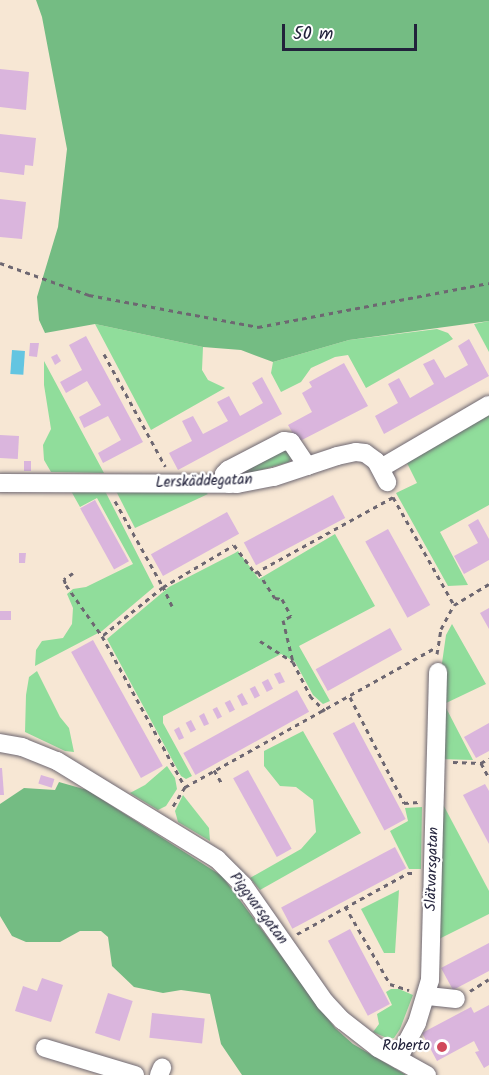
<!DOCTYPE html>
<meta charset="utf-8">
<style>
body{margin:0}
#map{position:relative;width:489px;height:1075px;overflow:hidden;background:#f7e7d4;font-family:Kalam,sans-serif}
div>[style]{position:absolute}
.green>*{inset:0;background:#90dd9b}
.forest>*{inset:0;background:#74bc83}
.water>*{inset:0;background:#63c5e1;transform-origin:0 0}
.building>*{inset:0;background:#dab5dd;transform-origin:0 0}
.path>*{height:3px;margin-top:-1.5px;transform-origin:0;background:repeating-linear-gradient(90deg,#6d6771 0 4.5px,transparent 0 9px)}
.roads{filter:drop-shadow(0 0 2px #6d6771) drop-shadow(0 0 2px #6d6771)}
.minor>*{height:18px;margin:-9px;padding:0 9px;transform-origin:9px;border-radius:9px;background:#fff}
.dots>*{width:16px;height:16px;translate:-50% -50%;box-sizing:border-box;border:3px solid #fff;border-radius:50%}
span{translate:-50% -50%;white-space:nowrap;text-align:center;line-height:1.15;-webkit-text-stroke:4.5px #fff;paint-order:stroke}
.street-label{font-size:15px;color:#22223b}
.poi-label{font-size:15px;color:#22223b}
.right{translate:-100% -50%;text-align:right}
.scale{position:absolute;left:282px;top:24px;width:135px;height:27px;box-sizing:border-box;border:3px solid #22223b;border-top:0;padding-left:8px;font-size:18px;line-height:21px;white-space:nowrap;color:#22223b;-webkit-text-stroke:4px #fff;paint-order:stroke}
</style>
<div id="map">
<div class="green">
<div style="clip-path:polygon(489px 321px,489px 352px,474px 324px)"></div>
<div style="clip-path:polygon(95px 324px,203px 347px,202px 370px,208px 380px,225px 388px,151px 430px)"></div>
<div style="clip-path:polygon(437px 329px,448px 333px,453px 339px,366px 388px,348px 355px,335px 357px,311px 368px,301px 382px,281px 392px,271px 373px,273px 362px,349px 340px)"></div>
<div style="clip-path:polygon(44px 361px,104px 473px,51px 472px,44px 460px,43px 445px,51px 429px,44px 385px)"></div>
<div style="clip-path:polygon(489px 413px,489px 505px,440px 532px,468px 585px,448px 586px,396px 493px,417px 483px,404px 457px)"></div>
<div style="clip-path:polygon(285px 446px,292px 456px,289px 462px,244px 475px,237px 472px)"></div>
<div style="clip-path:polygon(104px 489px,154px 587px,102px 631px,35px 666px,36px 650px,42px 641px,63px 638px,72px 624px,73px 608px,67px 594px,73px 589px,86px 587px,133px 564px,97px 498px,80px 507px,71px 491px)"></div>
<div style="clip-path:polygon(116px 491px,204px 491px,208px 494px,135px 528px)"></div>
<div style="clip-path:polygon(335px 534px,375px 606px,299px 646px,330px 701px,323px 704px,313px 695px,295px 662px,281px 654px,163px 716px,163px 723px,192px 776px,186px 779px,181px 776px,107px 639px,169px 587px,235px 553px,238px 551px,259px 579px)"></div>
<div style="clip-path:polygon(452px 624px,486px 684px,444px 704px,473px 760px,439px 759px,441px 670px,446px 635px)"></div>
<div style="clip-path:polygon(37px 671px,60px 717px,69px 728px,74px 752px,65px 751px,25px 732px,26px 695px,29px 677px)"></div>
<div style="clip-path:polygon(303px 731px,361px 833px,260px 890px,250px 878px,301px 849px,316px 832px,313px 800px,296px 787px,280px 786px,264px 766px,264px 751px)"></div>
<div style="clip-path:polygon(167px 766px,175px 778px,177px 789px,166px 806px,158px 810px,130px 793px,145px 785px)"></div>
<div style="clip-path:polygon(183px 795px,209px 828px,210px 841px,178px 822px,175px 811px)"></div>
<div style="clip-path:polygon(438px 795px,489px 891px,489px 914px,433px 942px)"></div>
<div style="clip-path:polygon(422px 807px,421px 869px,409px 869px,390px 831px,408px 821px,405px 808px)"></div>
<div style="clip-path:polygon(399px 890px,395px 953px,384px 953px,361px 909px)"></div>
<div style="clip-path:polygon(391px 989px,399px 989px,413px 995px,400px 1029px,394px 1038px,389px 1039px,373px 1032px,379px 1024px,377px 1014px,392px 1005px,386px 992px)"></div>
</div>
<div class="forest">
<div style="clip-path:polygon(36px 0,489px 0,489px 321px,349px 340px,273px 362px,241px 350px,203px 347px,95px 324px,45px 333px,39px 320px,37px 297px,58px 227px,67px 149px,42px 17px)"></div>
<div style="clip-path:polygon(59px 782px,87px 790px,222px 876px,335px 1028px,353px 1044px,406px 1075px,242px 1075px,221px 1044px,210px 994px,181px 990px,163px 993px,134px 987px,112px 966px,108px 937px,101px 931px,80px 931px,60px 942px,26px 942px,12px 936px,0 916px,0 804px,24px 788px,55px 790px)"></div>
</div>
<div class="water">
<div style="left:12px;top:350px;width:13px;height:24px;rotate:4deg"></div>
</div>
<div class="building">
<div style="clip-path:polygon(0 69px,29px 72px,26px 110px,0 107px)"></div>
<div style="clip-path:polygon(0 134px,36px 138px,33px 166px,25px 165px,24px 175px,0 172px)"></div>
<div style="clip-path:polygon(0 199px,26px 202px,22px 239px,0 237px)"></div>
<div style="clip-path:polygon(86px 336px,143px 442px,103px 463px,98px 453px,121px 440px,108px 416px,84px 428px,79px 417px,101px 405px,87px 381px,66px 393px,60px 382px,82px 370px,69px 345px)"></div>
<div style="clip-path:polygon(469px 339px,489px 376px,384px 434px,375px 416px,398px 403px,388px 384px,399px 378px,410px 398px,434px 384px,423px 364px,434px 359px,445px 378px,468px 365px,458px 346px)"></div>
<div style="clip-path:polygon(30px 343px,39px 343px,37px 357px,29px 356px)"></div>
<div style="clip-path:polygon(57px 354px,61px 361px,55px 365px,51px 357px)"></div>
<div style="clip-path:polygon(344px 363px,368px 406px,298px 442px,288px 425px,312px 412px,302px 393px,312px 387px,309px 382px)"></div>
<div style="clip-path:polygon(262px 377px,282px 414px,178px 470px,169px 453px,192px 441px,182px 421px,193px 416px,203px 434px,228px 421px,217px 402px,229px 396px,240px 416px,263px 403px,252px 383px)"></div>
<div style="left:0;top:435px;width:19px;height:23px;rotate:3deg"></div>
<div style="left:24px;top:461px;width:7px;height:10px"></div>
<div style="left:333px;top:495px;width:26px;height:101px;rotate:62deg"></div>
<div style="left:95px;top:500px;width:70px;height:17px;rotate:61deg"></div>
<div style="left:227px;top:512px;width:25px;height:87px;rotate:61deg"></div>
<div style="clip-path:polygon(478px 519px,489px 539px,489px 560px,464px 574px,454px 556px,478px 543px,468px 525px)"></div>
<div style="left:388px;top:529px;width:87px;height:26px;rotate:61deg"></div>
<div style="clip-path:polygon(19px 553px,26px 553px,25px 563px,19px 563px)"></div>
<div style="clip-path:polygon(489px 608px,489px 629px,480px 613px)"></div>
<div style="left:0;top:611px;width:11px;height:9px"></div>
<div style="left:390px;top:628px;width:25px;height:85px;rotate:61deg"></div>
<div style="left:93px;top:640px;width:144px;height:25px;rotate:61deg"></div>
<div style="clip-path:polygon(280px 672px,285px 682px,279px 684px,274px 674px)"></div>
<div style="left:268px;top:679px;width:11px;height:7px;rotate:63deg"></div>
<div style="left:255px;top:686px;width:11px;height:6px;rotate:63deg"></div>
<div style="left:297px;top:690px;width:25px;height:130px;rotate:61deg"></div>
<div style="clip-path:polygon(242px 693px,248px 704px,242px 706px,237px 696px)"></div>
<div style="left:230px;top:700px;width:11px;height:6px;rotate:63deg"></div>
<div style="left:217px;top:707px;width:11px;height:5px;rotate:63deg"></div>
<div style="clip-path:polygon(204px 713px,209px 724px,204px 726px,199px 716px)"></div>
<div style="left:191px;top:720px;width:11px;height:6px;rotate:63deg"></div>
<div style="left:354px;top:722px;width:110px;height:24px;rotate:62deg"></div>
<div style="clip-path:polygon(489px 723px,489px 751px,476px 758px,464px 737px)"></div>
<div style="clip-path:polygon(179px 727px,184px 738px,179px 740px,174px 730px)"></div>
<div style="clip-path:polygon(0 768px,2px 768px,4px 795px,0 795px)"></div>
<div style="left:248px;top:770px;width:90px;height:17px;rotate:61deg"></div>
<div style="left:41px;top:775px;width:14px;height:9px;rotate:17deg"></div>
<div style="clip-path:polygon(485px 784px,489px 791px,489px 844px,463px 795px)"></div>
<div style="left:395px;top:847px;width:24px;height:129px;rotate:62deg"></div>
<div style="left:350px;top:929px;width:85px;height:25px;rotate:62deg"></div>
<div style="clip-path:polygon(489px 943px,489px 971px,453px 990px,441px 968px)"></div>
<div style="clip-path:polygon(42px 978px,63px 985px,51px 1022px,15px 1011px,23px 986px,37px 991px)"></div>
<div style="left:108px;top:993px;width:26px;height:42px;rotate:18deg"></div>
<div style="clip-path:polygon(489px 1005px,489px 1065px,484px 1068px,475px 1052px,479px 1051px,474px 1041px,437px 1061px,422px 1033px,471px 1007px,474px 1013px)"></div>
<div style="left:152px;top:1013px;width:53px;height:25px;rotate:6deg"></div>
</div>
<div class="path">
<div style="left:0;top:263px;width:95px;rotate:19.8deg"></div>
<div style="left:89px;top:295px;width:172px;rotate:10.7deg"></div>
<div style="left:258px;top:327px;width:235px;rotate:-10.8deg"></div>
<div style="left:104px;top:354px;width:128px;rotate:61.4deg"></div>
<div style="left:115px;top:501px;width:98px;rotate:60.8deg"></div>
<div style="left:163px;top:587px;width:78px;rotate:141.2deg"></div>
<div style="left:102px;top:636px;width:172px;rotate:61.2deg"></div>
<div style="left:185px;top:787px;width:26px;rotate:122deg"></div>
<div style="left:258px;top:572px;width:31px;rotate:57deg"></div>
<div style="left:275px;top:598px;width:7px;rotate:8deg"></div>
<div style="left:282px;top:599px;width:19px;rotate:62deg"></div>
<div style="left:291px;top:616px;width:9px;rotate:153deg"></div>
<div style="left:283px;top:620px;width:43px;rotate:76.6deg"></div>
<div style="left:293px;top:662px;width:38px;rotate:63deg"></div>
<div style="left:310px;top:696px;width:21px;rotate:45deg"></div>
<div style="left:73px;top:573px;width:11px;rotate:146deg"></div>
<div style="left:64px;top:579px;width:6px;rotate:72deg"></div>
<div style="left:66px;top:585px;width:62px;rotate:54.8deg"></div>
<div style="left:172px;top:606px;width:21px;rotate:-115deg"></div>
<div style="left:163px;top:587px;width:82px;rotate:-30.6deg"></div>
<div style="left:234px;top:545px;width:35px;rotate:53deg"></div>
<div style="left:255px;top:573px;width:158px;rotate:-28.8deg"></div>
<div style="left:393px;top:497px;width:124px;rotate:60.5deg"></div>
<div style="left:260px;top:641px;width:39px;rotate:32deg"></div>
<div style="left:437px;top:654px;width:25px;rotate:-81deg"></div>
<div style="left:441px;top:629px;width:27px;rotate:-62deg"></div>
<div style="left:454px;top:605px;width:41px;rotate:-31deg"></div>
<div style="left:350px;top:697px;width:119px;rotate:63deg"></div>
<div style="left:404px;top:803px;width:15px;rotate:-4deg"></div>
<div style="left:453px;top:762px;width:28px;rotate:2deg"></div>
<div style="left:481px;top:763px;width:9px;rotate:-32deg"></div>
<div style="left:481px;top:763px;width:17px;rotate:62deg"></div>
<div style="left:214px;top:770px;width:14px;rotate:60deg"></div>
<div style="left:185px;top:787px;width:288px;rotate:-29.1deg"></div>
<div style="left:345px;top:906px;width:90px;rotate:60deg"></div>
<div style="left:390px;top:984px;width:20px;rotate:18deg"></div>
<div style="left:297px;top:934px;width:127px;rotate:-28.8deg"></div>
<div style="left:408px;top:873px;width:8px"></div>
<div style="left:470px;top:991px;width:22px;rotate:-32deg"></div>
</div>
<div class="roads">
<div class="minor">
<div style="left:381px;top:468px;width:125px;rotate:-30.3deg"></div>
<div style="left:0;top:483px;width:237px;rotate:0.2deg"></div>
<div style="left:237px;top:484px;width:38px;rotate:-11deg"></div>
<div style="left:274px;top:477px;width:66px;rotate:-18.4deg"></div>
<div style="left:337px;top:456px;width:19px;rotate:-12deg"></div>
<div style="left:356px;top:452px;width:9px;rotate:6deg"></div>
<div style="left:365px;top:453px;width:14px;rotate:36deg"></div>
<div style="left:376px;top:461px;width:24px;rotate:62deg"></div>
<div style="left:229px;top:484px;width:11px;rotate:-117deg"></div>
<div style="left:224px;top:474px;width:6px;rotate:-45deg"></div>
<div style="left:228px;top:470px;width:63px;rotate:-27.4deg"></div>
<div style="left:284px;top:441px;width:7px;rotate:8deg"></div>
<div style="left:291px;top:442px;width:29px;rotate:56deg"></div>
<div style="left:0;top:743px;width:22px;rotate:10deg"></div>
<div style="left:22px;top:747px;width:38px;rotate:22deg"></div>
<div style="left:57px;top:761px;width:188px;rotate:31.5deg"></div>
<div style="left:217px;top:859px;width:37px;rotate:45deg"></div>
<div style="left:243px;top:885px;width:143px;rotate:55deg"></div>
<div style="left:325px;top:1002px;width:25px;rotate:47deg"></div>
<div style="left:342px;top:1020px;width:46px;rotate:37.9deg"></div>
<div style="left:378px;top:1048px;width:56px;rotate:28.9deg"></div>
<div style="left:428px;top:996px;width:28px;rotate:6deg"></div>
<div style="left:45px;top:1048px;width:94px;rotate:16.7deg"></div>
<div style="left:398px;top:1059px;width:41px;rotate:-62.2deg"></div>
<div style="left:417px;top:1023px;width:45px;rotate:-73.2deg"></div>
<div style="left:430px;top:980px;width:308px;rotate:-88.5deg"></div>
<div style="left:159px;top:1075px;width:8px;rotate:-67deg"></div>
</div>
</div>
<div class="dots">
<div style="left:442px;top:1047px;background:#d1495b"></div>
</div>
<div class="street-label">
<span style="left:204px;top:482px;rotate:-2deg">Lerskäddegatan</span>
<span style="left:433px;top:869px;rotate:-88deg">Slätvarsgatan</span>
<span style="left:258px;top:909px;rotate:53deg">Piggvarsgatan</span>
</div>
<div class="poi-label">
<span class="right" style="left:430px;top:1047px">Roberto</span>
</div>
<div class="scale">50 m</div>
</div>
